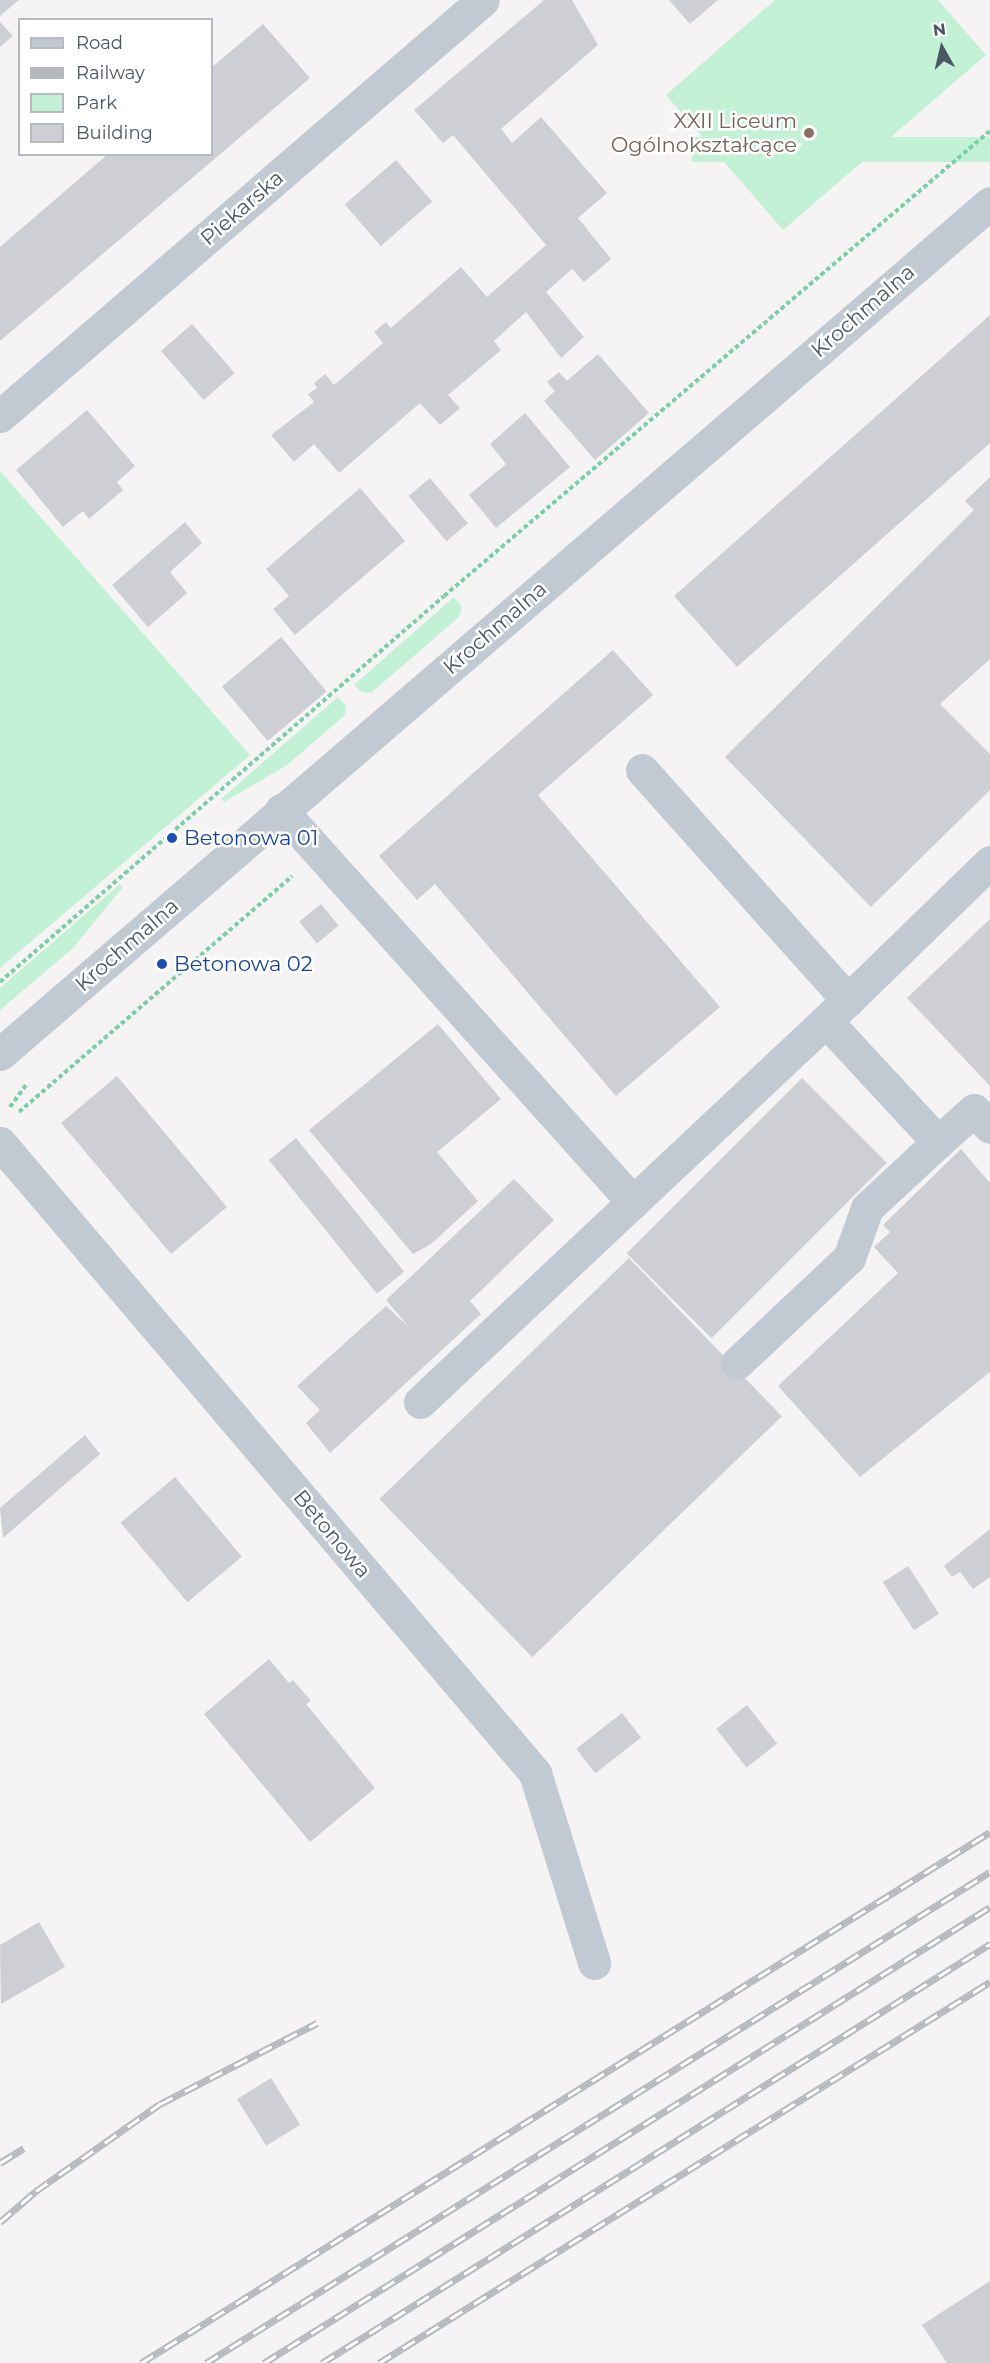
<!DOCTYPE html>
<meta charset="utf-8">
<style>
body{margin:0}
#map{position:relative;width:990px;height:2363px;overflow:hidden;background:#f5f3f3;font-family:Montserrat,sans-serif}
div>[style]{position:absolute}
.green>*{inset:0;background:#c3f1d5;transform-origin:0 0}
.building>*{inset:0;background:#cdcfd5;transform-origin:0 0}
.path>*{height:4px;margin-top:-2px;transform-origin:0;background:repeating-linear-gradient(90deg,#7ad0a6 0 4.5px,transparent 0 7.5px)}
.minor>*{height:33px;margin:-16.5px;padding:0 16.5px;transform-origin:16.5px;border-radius:16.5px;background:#c1cad2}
.rail>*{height:7px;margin-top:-3.5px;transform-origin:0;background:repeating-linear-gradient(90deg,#fff 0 14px,#b5b8bd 0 28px);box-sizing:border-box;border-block:2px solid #b5b8bd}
.dots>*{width:16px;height:16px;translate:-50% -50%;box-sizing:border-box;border:3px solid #fff;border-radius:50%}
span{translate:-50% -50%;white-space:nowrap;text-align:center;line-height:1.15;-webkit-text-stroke:5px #fff;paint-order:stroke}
.education-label{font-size:21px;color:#785e54}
.right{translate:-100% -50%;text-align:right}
.street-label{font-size:21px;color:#4a5661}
.transit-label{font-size:21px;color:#164399}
.left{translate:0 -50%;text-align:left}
.legend{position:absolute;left:18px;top:18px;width:195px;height:138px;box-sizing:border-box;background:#fff;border:2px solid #b7bbc0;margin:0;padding:8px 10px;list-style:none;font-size:18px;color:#4a5661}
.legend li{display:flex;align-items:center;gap:12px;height:30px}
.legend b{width:30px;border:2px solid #b7bbc0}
.north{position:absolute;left:912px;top:18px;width:60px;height:60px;-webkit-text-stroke:4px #fff;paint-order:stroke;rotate:352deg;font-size:16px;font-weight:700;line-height:24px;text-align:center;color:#4a5661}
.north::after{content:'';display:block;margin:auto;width:21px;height:27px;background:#4a5661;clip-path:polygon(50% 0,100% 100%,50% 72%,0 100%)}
</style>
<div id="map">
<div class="green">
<div style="clip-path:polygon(775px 0,938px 0,986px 55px,783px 230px,666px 95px)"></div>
<div style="left:990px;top:137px;width:25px;height:298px;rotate:90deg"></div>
<div style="clip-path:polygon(0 471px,250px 755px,0 968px)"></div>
<div style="clip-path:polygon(454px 597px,462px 607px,460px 616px,371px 693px,362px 692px,354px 685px)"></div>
<div style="clip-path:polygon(338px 697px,346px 706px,345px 715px,287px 765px,224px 802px,221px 799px)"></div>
<div style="clip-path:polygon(120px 884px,123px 887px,73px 948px,0 1010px,0 988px)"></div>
</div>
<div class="building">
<div style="clip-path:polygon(0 0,19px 0,0 16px)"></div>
<div style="clip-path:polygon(544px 0,572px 0,598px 45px,501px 129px,512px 143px,541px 117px,607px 193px,578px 218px,611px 259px,584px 282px,572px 269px,546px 292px,584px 337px,561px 358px,526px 312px,494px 341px,501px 350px,448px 395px,460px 408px,440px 425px,420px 403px,339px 473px,314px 444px,294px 462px,271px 435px,314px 402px,308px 394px,317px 388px,314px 383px,325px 374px,334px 385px,383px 343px,374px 332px,386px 322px,391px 328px,461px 267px,487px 297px,546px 245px,453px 135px,443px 143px,414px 110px)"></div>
<div style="clip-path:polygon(669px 0,718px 0,690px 24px)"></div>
<div style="clip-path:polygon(0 22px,13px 36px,0 47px)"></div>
<div style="clip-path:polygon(263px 24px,310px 78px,0 341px,0 247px,108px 154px,212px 154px,212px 67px)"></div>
<div style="left:396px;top:160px;width:55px;height:68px;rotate:49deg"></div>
<div style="clip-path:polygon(990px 315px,990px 443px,737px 667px,674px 596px)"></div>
<div style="left:192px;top:324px;width:65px;height:41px;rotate:49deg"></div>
<div style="clip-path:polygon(598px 354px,649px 413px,595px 460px,544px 401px,555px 391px,547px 382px,559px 372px,567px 381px)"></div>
<div style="clip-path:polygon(87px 410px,135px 466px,117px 482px,123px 490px,89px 519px,83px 511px,63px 527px,16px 470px)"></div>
<div style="clip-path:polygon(525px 413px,570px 467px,496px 528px,469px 495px,506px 464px,490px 444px)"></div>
<div style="clip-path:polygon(990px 477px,990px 659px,940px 704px,990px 754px,990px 790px,871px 907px,725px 757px,974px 510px,965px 501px)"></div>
<div style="left:430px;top:478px;width:59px;height:28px;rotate:50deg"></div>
<div style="clip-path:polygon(360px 488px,405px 541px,295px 635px,273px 609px,289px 596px,266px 569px)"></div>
<div style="clip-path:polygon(185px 522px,202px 543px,170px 572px,187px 593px,148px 627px,112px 585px)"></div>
<div style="left:281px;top:637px;width:71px;height:77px;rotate:50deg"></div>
<div style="clip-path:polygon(613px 650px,653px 695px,538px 795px,720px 1007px,616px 1096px,435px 884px,417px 900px,379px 856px)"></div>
<div style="left:321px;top:904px;width:28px;height:28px;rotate:51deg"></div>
<div style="clip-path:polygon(990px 919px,990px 1086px,907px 998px)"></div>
<div style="clip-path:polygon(438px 1024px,501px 1099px,437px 1152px,478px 1201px,431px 1244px,413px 1254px,309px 1130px)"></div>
<div style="left:117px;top:1076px;width:171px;height:73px;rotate:50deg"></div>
<div style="left:802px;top:1078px;width:120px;height:248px;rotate:45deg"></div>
<div style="left:296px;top:1138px;width:172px;height:35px;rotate:51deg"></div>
<div style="clip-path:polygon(961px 1149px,990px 1183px,990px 1372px,860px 1477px,778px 1386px,898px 1273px,874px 1247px,890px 1232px,883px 1225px)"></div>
<div style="clip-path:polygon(514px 1179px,554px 1220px,470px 1301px,481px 1314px,330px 1453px,306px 1423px,320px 1410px,297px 1386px,386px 1306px,410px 1328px,386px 1300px)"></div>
<div style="left:629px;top:1258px;width:220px;height:347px;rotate:46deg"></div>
<div style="clip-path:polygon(85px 1435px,100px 1454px,3px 1538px,0 1508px)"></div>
<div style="left:175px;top:1477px;width:104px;height:71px;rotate:50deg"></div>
<div style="clip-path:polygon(990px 1529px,990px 1577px,973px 1589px,960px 1572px,952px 1577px,944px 1566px)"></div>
<div style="left:908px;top:1566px;width:57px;height:30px;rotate:57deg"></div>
<div style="clip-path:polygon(269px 1659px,289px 1683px,293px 1680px,311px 1701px,306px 1704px,375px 1788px,310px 1842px,204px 1714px)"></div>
<div style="left:747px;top:1705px;width:49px;height:39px;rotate:52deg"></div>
<div style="left:622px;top:1713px;width:31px;height:58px;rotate:52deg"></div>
<div style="clip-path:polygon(39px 1922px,65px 1967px,1px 2004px,0 1945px)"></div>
<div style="left:271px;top:2078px;width:55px;height:40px;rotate:58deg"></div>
<div style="clip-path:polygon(990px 2281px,990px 2363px,947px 2363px,922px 2325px)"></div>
</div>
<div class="path">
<div style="left:0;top:982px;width:588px;rotate:-41deg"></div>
<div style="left:444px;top:596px;width:717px;rotate:-40.42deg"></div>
<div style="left:10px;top:1107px;width:29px;rotate:-54deg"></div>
<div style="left:19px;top:1112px;width:361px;rotate:-40.8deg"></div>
</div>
<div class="minor">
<div style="left:0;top:416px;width:637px;rotate:-40.74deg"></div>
<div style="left:642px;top:770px;width:309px;rotate:48.2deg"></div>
<div style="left:848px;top:1000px;width:198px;rotate:-44.2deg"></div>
<div style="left:281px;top:810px;width:527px;rotate:48.08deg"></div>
<div style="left:826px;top:1021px;width:165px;rotate:47.2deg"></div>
<div style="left:938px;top:1142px;width:48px;rotate:-41.6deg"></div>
<div style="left:974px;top:1110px;width:23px;rotate:47deg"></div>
<div style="left:0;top:1054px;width:1305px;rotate:-40.68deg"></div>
<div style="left:0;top:1143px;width:827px;rotate:49.66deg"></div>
<div style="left:535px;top:1773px;width:199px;rotate:72.7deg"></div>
<div style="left:737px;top:1363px;width:154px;rotate:-43.2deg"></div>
<div style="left:849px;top:1258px;width:53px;rotate:-70.2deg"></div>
<div style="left:867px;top:1208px;width:97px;rotate:-42.9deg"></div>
<div style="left:420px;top:1402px;width:587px;rotate:-43.21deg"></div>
</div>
<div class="rail">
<div style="left:0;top:2163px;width:28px;rotate:-32deg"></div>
<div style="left:0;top:2222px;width:48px;rotate:-40.7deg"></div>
<div style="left:36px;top:2191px;width:151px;rotate:-35.1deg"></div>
<div style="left:160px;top:2104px;width:177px;rotate:-27.3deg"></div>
<div style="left:141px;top:2363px;width:1001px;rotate:-32.02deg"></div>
<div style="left:206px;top:2363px;width:925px;rotate:-32.06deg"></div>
<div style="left:264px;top:2363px;width:857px;rotate:-32.13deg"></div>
<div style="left:322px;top:2363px;width:789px;rotate:-32.1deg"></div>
<div style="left:379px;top:2363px;width:720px;rotate:-31.95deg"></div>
</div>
<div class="dots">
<div style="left:809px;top:133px;background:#8d6e63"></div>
<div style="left:172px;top:838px;background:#1a4fb4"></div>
<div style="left:162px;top:964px;background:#1a4fb4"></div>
</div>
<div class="education-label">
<span class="right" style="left:797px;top:133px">XXII Liceum<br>Ogólnokształcące</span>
</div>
<div class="street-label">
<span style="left:242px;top:208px;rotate:-41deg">Piekarska</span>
<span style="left:863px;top:311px;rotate:-41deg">Krochmalna</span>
<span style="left:495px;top:628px;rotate:-41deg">Krochmalna</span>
<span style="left:127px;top:945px;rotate:-41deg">Krochmalna</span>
<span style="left:332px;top:1534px;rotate:50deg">Betonowa</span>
</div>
<div class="transit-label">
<span class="left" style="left:184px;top:838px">Betonowa 01</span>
<span class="left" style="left:174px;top:964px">Betonowa 02</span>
</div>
<ul class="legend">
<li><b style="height:8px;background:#c1cad2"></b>Road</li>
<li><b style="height:8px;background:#b5b8bd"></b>Railway</li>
<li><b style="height:16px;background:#c3f1d5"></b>Park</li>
<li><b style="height:16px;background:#cdcfd5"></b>Building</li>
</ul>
<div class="north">N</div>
</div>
